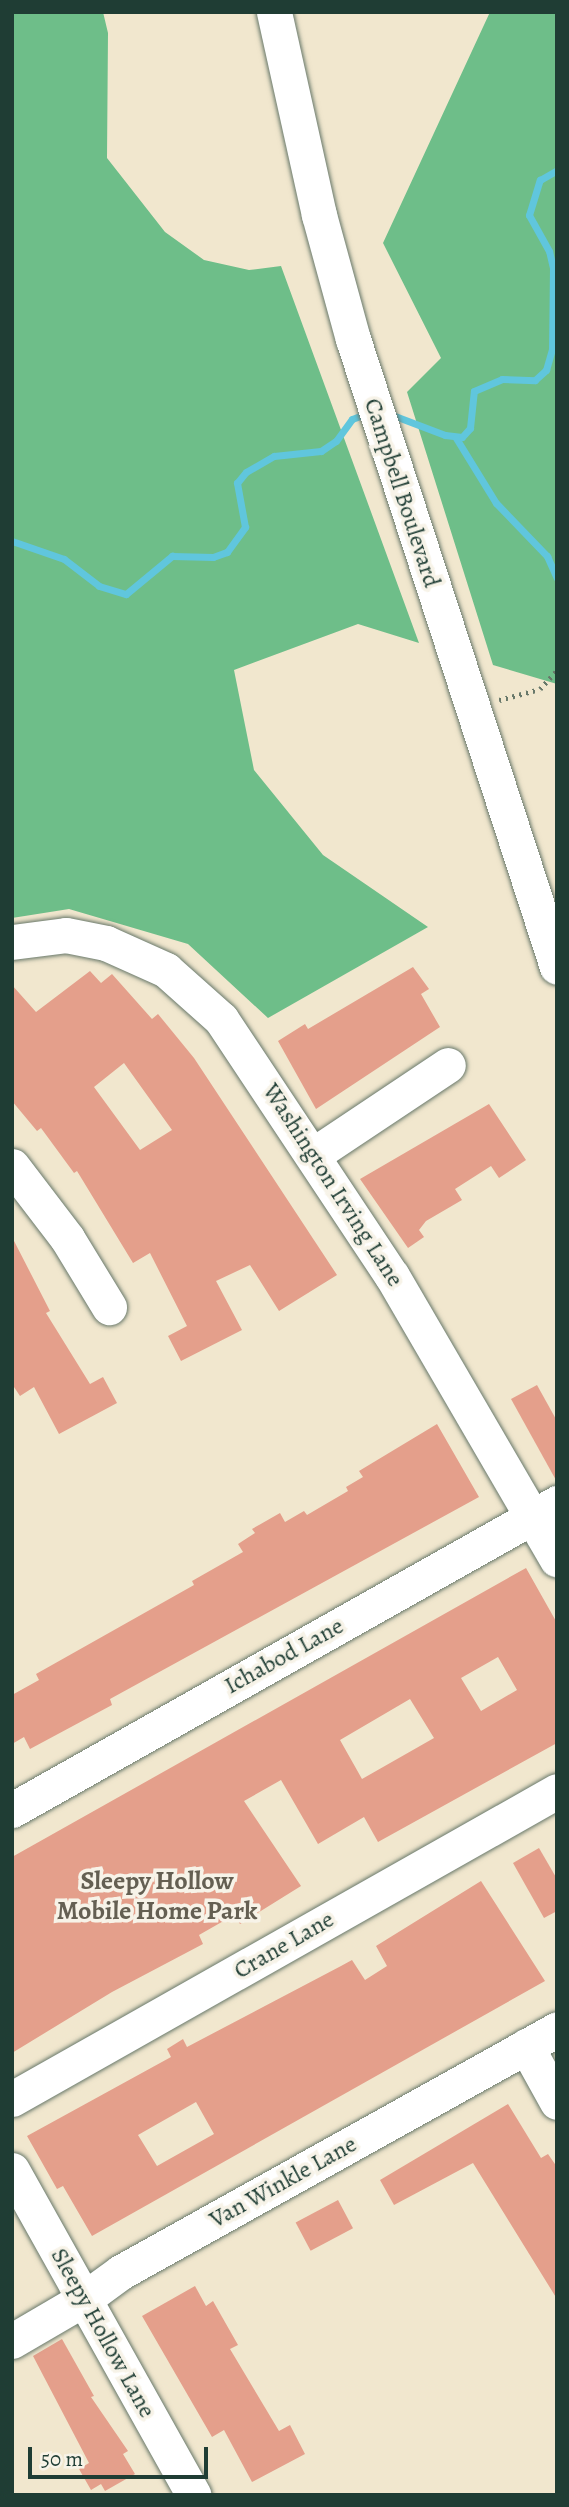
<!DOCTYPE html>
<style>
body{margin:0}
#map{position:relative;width:569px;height:2507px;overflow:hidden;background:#f1e7ce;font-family:Alegreya,serif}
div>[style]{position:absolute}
.forest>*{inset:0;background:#6ebe89}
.stream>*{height:7px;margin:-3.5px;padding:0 3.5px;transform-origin:3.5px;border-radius:3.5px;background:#60c6dd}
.building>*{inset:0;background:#e49f8b;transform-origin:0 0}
.path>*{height:4.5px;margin-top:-2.25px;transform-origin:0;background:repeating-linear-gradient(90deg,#68786a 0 2px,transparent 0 7px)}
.roads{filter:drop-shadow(0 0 2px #68786a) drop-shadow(0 0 2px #68786a)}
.minor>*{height:35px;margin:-17.5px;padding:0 17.5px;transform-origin:17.5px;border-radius:17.5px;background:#fff}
span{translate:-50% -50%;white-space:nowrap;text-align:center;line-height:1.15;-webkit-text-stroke:7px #f7f3e8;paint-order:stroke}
.street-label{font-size:24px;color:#1f3d34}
.neighbourhood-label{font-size:26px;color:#645f52;font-weight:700}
.frame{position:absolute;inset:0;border:14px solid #1f3d34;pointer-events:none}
.scale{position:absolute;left:28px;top:2447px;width:180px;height:32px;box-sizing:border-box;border:4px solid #1f3d34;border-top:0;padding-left:9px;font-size:21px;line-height:24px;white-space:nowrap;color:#1f3d34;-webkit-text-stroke:5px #f7f3e8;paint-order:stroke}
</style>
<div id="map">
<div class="forest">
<div style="clip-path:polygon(12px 12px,103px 12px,108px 33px,107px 158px,165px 232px,204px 260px,249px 270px,281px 266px,419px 643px,358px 624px,234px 670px,254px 770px,323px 855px,428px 927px,268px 1018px,188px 944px,69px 909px,12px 918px)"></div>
<div style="clip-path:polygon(490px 12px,557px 12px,557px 684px,493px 665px,407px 392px,441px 358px,383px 243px)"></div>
</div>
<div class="stream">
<div style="left:387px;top:413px;width:62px;rotate:20.8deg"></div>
<div style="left:445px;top:435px;width:17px;rotate:7deg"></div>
<div style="left:462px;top:437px;width:12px;rotate:-48deg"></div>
<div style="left:470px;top:428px;width:37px;rotate:-84deg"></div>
<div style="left:474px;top:391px;width:30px;rotate:-23deg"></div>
<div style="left:502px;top:379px;width:33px;rotate:2deg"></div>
<div style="left:535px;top:380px;width:15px;rotate:-42deg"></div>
<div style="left:546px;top:370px;width:22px;rotate:-74deg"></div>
<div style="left:552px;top:349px;width:81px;rotate:-89.3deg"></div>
<div style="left:553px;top:268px;width:17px;rotate:-103deg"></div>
<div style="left:549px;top:251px;width:41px;rotate:-119.1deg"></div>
<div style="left:529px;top:215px;width:37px;rotate:-73deg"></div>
<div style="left:540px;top:180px;width:20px;rotate:-30deg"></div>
<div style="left:456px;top:438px;width:76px;rotate:58.4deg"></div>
<div style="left:496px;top:503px;width:74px;rotate:46.1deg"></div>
<div style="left:547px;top:556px;width:24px;rotate:66deg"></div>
<div style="left:12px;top:541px;width:55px;rotate:19.1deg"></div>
<div style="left:64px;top:559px;width:44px;rotate:37.6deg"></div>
<div style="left:99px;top:586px;width:28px;rotate:17deg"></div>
<div style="left:126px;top:594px;width:60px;rotate:-39.6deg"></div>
<div style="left:172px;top:556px;width:41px;rotate:1.4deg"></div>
<div style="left:213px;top:557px;width:15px;rotate:-20deg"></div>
<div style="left:227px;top:552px;width:31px;rotate:-54deg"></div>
<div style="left:245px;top:527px;width:45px;rotate:-100.3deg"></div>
<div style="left:237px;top:483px;width:14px;rotate:-51deg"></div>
<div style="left:246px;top:472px;width:32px;rotate:-30deg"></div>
<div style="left:274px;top:456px;width:47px;rotate:-6.1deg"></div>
<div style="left:321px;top:451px;width:18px;rotate:-34deg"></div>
<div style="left:336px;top:441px;width:27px;rotate:-54deg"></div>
<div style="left:352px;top:419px;width:17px;rotate:-21deg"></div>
</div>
<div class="building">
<div style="clip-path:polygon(413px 967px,429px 989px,421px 994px,440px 1027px,316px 1109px,278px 1041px,305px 1024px,308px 1029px)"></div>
<div style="clip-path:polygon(evenodd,90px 971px,101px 983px,112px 974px,152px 1019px,158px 1014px,194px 1058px,337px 1275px,279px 1311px,250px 1265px,216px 1281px,242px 1330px,181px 1361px,168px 1336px,187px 1326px,150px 1253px,133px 1263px,77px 1171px,74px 1173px,41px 1128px,37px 1131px,12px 1101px,12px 985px,36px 1012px,90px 971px,124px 1063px,172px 1130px,140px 1150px,94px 1087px,124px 1063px)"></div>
<div style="clip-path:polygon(489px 1104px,526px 1160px,499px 1178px,491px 1166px,455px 1189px,462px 1200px,426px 1221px,419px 1230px,424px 1237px,408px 1248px,360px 1179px)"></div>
<div style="clip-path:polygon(12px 1237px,50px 1311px,46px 1313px,90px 1384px,103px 1377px,117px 1403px,59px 1434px,34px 1387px,20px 1396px,12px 1384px)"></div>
<div style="clip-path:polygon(537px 1385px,557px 1421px,557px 1482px,511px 1399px)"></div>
<div style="clip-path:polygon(437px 1424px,479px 1497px,110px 1699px,112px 1705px,30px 1749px,24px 1737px,12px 1744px,12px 1695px,39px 1680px,36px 1674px,194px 1585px,192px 1581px,243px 1552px,238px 1544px,255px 1533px,252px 1529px,280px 1513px,285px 1522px,304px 1511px,307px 1515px,348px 1491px,346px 1487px,363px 1477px,359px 1471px)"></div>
<div style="clip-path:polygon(evenodd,526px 1568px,557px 1623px,557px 1743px,378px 1842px,364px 1817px,318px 1844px,281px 1780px,244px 1801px,301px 1886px,240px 1924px,234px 1915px,199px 1935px,203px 1944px,112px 1992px,12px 2053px,12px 1857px,526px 1568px,498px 1657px,517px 1690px,481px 1711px,461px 1678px,498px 1657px,526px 1568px,410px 1699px,434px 1738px,362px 1779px,340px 1740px,410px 1699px)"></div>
<div style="clip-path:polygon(539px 1848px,557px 1879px,557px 1911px,544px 1918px,513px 1863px)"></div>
<div style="clip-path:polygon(evenodd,481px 1881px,545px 1981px,92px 2236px,63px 2186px,57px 2189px,27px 2136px,171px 2057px,167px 2049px,183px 2039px,187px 2047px,341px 1966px,352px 1960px,365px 1980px,387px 1966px,376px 1946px,481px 1881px,196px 2102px,214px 2134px,157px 2166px,138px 2135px,196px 2102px)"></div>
<div style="clip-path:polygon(508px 2104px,541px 2158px,548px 2154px,557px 2167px,557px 2299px,473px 2163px,394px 2205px,380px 2180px)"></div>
<div style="left:338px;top:2200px;width:32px;height:48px;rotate:62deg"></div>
<div style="clip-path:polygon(195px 2286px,206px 2306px,213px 2301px,238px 2345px,230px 2349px,279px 2431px,290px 2425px,305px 2454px,252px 2482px,224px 2430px,212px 2437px,142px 2316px)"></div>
<div style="clip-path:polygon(62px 2339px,94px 2396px,91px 2397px,128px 2451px,123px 2454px,135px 2474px,105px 2491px,101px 2484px,91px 2490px,79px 2469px,89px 2463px,33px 2356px)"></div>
</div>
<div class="path">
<div style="left:499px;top:700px;width:42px;rotate:-15deg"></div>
<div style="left:540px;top:689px;width:25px;rotate:-48deg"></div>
</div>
<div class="roads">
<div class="minor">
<div style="left:274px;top:12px;width:208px;rotate:77.5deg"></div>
<div style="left:319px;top:215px;width:129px;rotate:74.7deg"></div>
<div style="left:353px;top:339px;width:660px;rotate:72deg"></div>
<div style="left:12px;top:942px;width:54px;rotate:-7.4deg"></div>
<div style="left:66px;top:935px;width:41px;rotate:11.3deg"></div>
<div style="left:106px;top:943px;width:66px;rotate:24.2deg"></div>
<div style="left:166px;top:970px;width:74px;rotate:41.7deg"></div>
<div style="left:221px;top:1019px;width:309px;rotate:56.4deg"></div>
<div style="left:392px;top:1276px;width:328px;rotate:59.8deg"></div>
<div style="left:313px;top:1155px;width:162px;rotate:-33.7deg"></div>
<div style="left:12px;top:1166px;width:91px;rotate:52.6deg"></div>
<div style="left:67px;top:1238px;width:81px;rotate:58.7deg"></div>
<div style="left:12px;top:1810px;width:626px;rotate:-29.39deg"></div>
<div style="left:526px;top:2046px;width:64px;rotate:61deg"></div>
<div style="left:12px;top:2099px;width:626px;rotate:-29.47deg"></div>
<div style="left:12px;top:2170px;width:372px;rotate:60.8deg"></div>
<div style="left:12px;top:2341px;width:83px;rotate:-30.3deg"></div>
<div style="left:84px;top:2299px;width:46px;rotate:-36.1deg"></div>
<div style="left:121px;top:2272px;width:499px;rotate:-29.1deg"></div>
</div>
</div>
<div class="street-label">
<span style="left:402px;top:493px;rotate:72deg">Campbell Boulevard</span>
<span style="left:333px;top:1185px;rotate:57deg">Washington Irving Lane</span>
<span style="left:284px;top:1656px;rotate:-29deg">Ichabod Lane</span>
<span style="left:284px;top:1945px;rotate:-30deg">Crane Lane</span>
<span style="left:283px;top:2182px;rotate:-29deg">Van Winkle Lane</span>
<span style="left:103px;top:2333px;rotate:61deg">Sleepy Hollow Lane</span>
</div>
<div class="neighbourhood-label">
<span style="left:157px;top:1896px">Sleepy Hollow<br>Mobile Home Park</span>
</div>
<div class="frame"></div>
<div class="scale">50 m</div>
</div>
